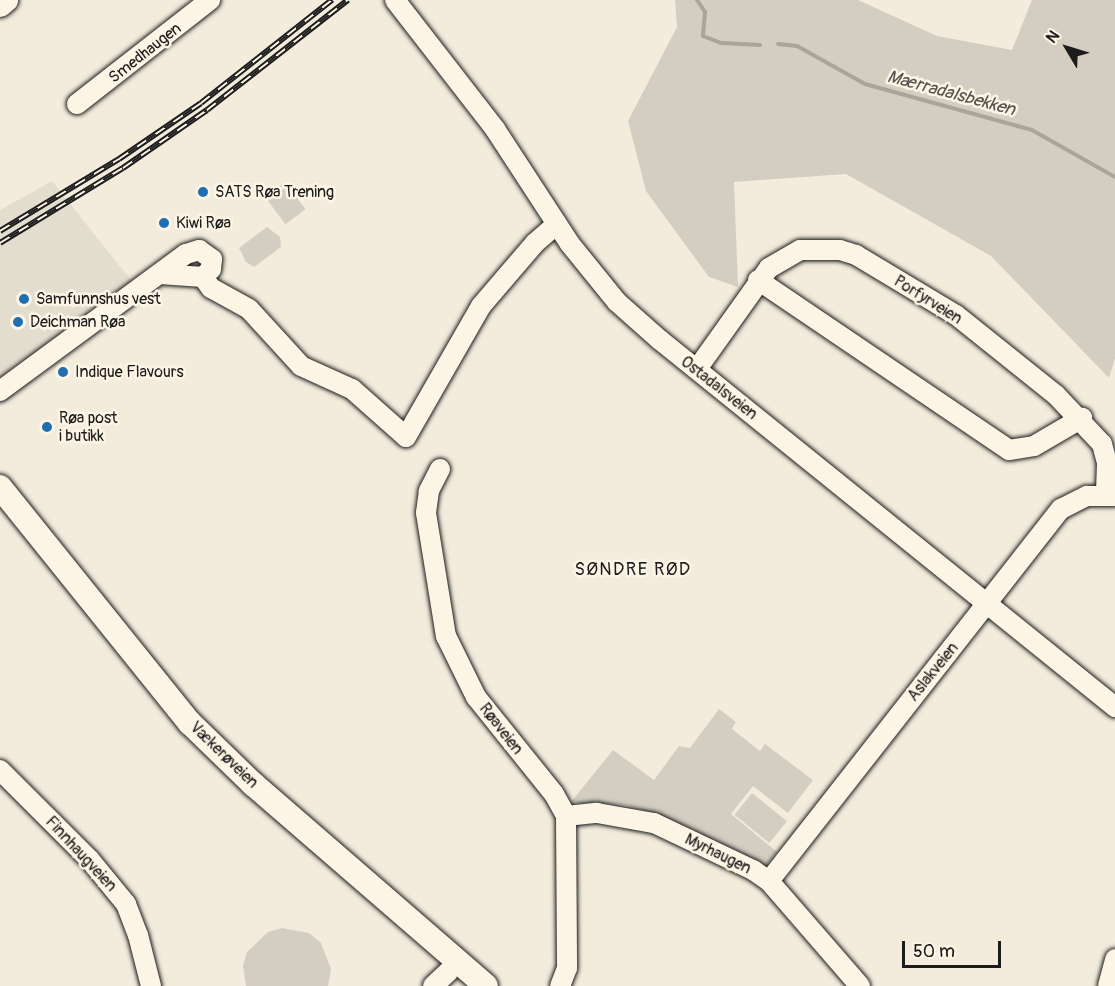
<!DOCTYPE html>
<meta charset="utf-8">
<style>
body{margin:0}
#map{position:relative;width:1115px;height:986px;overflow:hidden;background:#f3ecdd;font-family:Pangolin,sans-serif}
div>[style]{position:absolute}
.built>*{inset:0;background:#e3ddcf}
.green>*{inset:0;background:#d3cec1;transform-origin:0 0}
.stream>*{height:4px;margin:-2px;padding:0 2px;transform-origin:2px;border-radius:2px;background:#aaa59b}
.roads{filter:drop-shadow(0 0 2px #1c1c1c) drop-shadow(0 0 2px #1c1c1c)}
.minor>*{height:20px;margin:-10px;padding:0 10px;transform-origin:10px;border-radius:10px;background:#fcf5e5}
.major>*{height:24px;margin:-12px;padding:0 12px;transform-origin:12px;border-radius:12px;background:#fcf5e5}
.rail>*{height:6px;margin-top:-3px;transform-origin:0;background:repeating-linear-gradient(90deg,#fcf5e5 0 11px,#1c1c1c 0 22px);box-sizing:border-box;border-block:2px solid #1c1c1c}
.dots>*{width:16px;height:16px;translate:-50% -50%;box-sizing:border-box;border:3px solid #fcf5e5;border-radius:50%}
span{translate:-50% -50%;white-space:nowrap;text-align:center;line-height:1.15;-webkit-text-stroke:5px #fcf5e5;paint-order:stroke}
.street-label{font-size:16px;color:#1c1c1c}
.poi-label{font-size:16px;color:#1c1c1c}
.left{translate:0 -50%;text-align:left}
.water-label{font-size:18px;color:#55534f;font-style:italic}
.neighbourhood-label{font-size:18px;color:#1c1c1c;letter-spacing:1.5px}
.north{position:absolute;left:1037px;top:18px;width:60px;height:60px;-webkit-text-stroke:4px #fcf5e5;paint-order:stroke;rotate:308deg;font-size:16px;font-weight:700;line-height:24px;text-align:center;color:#1c1c1c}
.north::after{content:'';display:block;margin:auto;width:21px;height:27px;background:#1c1c1c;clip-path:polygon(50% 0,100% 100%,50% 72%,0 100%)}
.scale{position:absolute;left:902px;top:941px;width:99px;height:27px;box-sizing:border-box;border:3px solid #1c1c1c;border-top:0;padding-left:8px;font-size:18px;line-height:21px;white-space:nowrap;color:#1c1c1c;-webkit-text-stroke:4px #fcf5e5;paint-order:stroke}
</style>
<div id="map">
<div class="built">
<div style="clip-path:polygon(52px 181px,142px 294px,0 406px,0 210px)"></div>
</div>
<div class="green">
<div style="clip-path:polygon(675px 0,858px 0,937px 36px,1012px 50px,1032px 0,1115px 0,1115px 358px,1109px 378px,991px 256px,846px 174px,734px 182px,738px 287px,709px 277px,646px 191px,628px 121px,677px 27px)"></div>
<div style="left:285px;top:182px;width:34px;height:25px;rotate:53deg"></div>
<div style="clip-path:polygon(267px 227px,280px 237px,281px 247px,254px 267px,246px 262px,239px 248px)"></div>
<div style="clip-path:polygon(719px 709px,736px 722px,732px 729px,760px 751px,765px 744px,813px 780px,788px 813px,753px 786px,731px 814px,777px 852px,762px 869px,660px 816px,626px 805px,571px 802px,613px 750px,654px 780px,679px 746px,690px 748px)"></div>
<div style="left:752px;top:793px;width:45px;height:28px;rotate:39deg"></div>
<div style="clip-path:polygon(282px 928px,309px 933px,321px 943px,331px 969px,328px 986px,246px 986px,243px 966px,247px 952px,268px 932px)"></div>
</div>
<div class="stream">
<div style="left:697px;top:0;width:14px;rotate:56deg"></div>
<div style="left:705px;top:12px;width:24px;rotate:95deg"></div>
<div style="left:703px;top:36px;width:19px;rotate:21deg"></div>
<div style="left:721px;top:43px;width:39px;rotate:3deg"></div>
<div style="left:778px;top:44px;width:19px;rotate:6deg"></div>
<div style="left:797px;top:46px;width:78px;rotate:29.2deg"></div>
<div style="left:865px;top:84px;width:173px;rotate:15.4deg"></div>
<div style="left:1032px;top:130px;width:95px;rotate:29.5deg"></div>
</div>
<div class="roads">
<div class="minor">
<div style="left:395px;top:0;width:163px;rotate:52.2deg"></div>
<div style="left:495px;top:129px;width:137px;rotate:56.9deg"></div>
<div style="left:570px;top:244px;width:75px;rotate:51deg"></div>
<div style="left:617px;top:302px;width:57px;rotate:41.5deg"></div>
<div style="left:660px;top:340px;width:585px;rotate:38.89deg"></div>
<div style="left:77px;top:104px;width:169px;rotate:-38deg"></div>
<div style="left:203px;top:277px;width:14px;rotate:54deg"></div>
<div style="left:211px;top:288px;width:43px;rotate:28.9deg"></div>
<div style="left:249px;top:309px;width:77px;rotate:47.6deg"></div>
<div style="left:301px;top:366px;width:56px;rotate:24.3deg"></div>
<div style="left:352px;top:389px;width:72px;rotate:41.6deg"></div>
<div style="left:406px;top:437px;width:151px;rotate:-60.2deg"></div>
<div style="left:481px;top:306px;width:83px;rotate:-49.4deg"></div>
<div style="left:535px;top:243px;width:29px;rotate:-41deg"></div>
<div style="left:758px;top:280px;width:303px;rotate:34.1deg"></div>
<div style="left:1009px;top:450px;width:25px;rotate:-9deg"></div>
<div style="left:1034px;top:446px;width:56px;rotate:-30.3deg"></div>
<div style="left:697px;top:369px;width:124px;rotate:-54.5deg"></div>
<div style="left:769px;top:268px;width:36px;rotate:-30deg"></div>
<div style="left:800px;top:250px;width:40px"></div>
<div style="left:840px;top:250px;width:17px;rotate:17deg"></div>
<div style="left:856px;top:255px;width:117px;rotate:31deg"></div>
<div style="left:956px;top:315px;width:128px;rotate:38.7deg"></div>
<div style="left:1056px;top:395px;width:67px;rotate:46.8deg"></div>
<div style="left:1102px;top:444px;width:20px;rotate:75deg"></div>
<div style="left:1107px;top:463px;width:32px;rotate:92deg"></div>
<div style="left:0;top:391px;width:231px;rotate:-36.4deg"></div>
<div style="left:186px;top:254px;width:14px;rotate:-17deg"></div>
<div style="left:199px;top:250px;width:16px;rotate:35deg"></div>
<div style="left:212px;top:259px;width:10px;rotate:96deg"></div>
<div style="left:211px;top:269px;width:11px;rotate:135deg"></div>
<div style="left:203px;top:277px;width:43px;rotate:-176deg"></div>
<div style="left:440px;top:469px;width:25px;rotate:117deg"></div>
<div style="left:429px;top:491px;width:22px;rotate:98deg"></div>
<div style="left:426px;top:513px;width:125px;rotate:80.8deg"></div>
<div style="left:446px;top:636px;width:68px;rotate:63.8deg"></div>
<div style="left:476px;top:697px;width:124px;rotate:51.2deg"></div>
<div style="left:554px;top:794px;width:25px;rotate:61deg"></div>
<div style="left:566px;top:816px;width:152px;rotate:89.6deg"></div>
<div style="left:567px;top:968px;width:19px;rotate:111deg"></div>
<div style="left:0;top:770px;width:127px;rotate:45deg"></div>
<div style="left:90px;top:860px;width:57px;rotate:50.7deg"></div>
<div style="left:126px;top:904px;width:33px;rotate:69deg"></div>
<div style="left:138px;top:935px;width:53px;rotate:75.7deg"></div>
<div style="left:566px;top:816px;width:31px;rotate:-6deg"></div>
<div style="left:597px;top:813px;width:58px;rotate:10deg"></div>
<div style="left:654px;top:823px;width:110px;rotate:25.4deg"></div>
<div style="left:753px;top:870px;width:19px;rotate:35deg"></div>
<div style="left:769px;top:881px;width:139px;rotate:49.1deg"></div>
<div style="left:769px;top:881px;width:473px;rotate:-51.9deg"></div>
<div style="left:1061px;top:509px;width:29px;rotate:-27deg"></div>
<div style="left:1087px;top:496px;width:28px"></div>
<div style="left:433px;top:986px;width:22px;rotate:-43deg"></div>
<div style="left:1108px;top:986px;width:28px;rotate:-75deg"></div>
</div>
<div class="major">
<div style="left:0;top:5px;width:8px;rotate:-40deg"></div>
<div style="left:0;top:487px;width:303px;rotate:51.2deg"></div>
<div style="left:190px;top:723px;width:88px;rotate:44.1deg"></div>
<div style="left:253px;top:784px;width:308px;rotate:40.9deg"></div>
</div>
</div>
<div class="rail">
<div style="left:0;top:231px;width:139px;rotate:-31.2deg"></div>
<div style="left:119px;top:159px;width:99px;rotate:-34.3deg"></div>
<div style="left:201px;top:103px;width:167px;rotate:-38.2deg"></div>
<div style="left:0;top:243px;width:144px;rotate:-31.4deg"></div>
<div style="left:123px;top:168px;width:102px;rotate:-34.6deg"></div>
<div style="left:207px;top:110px;width:179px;rotate:-38deg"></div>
</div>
<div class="dots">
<div style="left:203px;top:192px;background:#1f6fb2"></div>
<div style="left:164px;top:223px;background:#1f6fb2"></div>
<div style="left:24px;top:299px;background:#1f6fb2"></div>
<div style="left:18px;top:322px;background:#1f6fb2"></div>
<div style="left:63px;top:372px;background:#1f6fb2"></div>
<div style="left:47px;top:427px;background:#1f6fb2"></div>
</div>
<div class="street-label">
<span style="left:145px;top:53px;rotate:-38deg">Smedhaugen</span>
<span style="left:928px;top:300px;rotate:32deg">Porfyrveien</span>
<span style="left:719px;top:388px;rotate:38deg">Ostadalsveien</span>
<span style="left:933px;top:672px;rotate:-51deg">Aslakveien</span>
<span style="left:501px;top:729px;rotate:52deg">Røaveien</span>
<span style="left:224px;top:755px;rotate:44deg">Vækerøveien</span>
<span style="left:81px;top:854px;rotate:47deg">Finnhaugveien</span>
<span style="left:718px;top:854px;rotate:26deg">Myrhaugen</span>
</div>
<div class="poi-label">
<span class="left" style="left:215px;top:192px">SATS Røa Trening</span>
<span class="left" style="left:176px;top:223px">Kiwi Røa</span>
<span class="left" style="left:36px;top:299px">Samfunnshus vest</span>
<span class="left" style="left:30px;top:322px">Deichman Røa</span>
<span class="left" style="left:75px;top:372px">Indique Flavours</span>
<span class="left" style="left:59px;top:427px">Røa post<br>i butikk</span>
</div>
<div class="water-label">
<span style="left:951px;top:94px;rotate:15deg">Mærradalsbekken</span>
</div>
<div class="neighbourhood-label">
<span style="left:633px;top:570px">SØNDRE RØD</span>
</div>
<div class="north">N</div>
<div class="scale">50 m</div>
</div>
